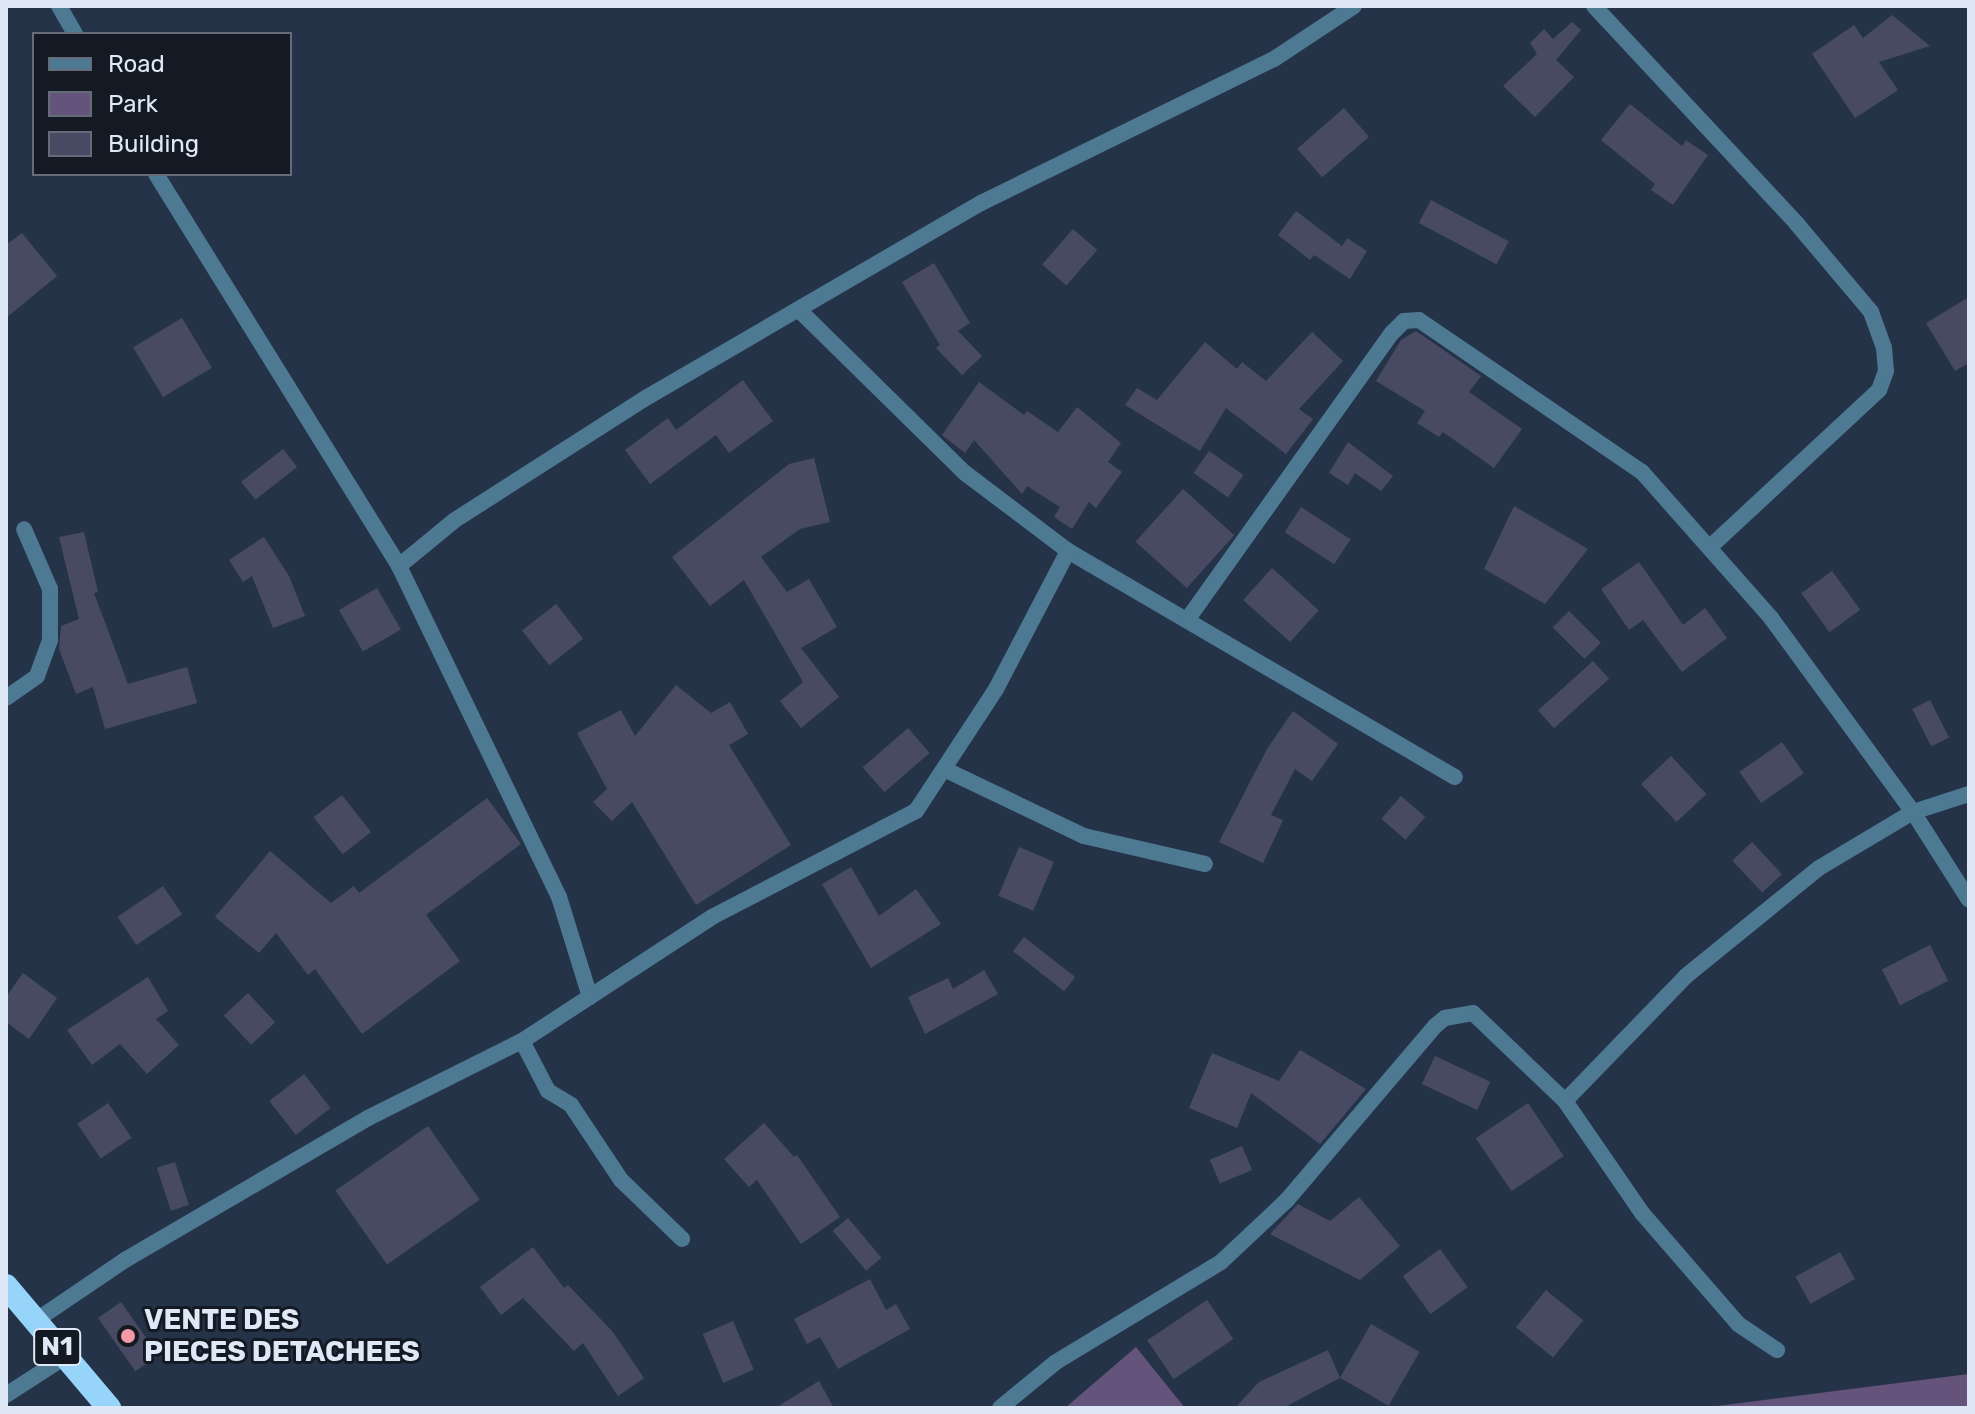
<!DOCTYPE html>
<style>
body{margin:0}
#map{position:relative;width:1975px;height:1414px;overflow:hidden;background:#253348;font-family:Rubik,sans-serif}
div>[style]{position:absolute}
.green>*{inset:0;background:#64547b}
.building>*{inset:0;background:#484a63;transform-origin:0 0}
.street>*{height:16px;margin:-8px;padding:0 8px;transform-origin:8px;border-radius:8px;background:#4e7992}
.highway>*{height:24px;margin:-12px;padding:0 12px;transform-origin:12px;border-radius:12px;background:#97d4f9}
.dots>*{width:22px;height:22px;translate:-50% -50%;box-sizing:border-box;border:4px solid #141a24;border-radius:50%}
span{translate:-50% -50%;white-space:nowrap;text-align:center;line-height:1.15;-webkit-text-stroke:6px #141a24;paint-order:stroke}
.shield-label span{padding:2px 6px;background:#141a24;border:2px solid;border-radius:6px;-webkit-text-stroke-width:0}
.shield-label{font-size:26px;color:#dfe8f6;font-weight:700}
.poi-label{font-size:28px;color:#dfe8f6;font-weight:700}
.left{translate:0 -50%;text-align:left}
.frame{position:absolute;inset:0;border:8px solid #dfe8f6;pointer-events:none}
.legend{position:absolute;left:32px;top:32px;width:260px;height:144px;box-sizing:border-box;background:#141a24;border:2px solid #656c78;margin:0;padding:10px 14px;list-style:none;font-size:24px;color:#dfe8f6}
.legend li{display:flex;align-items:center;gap:16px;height:40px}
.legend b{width:40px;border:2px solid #656c78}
</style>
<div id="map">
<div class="green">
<div style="clip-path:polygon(1136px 1347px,1185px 1408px,1065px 1408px)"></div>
<div style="clip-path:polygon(1969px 1374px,1969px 1408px,1701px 1408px)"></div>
</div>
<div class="building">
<div style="clip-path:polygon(1892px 15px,1930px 46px,1879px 62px,1898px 90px,1855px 118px,1812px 54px,1854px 25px,1863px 38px)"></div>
<div style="clip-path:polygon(1572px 22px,1581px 30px,1556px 60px,1574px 77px,1535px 117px,1503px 86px,1537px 54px,1530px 43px,1544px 29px,1553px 39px)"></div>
<div style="clip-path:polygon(1630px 104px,1682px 146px,1686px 140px,1708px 155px,1673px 205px,1651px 190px,1655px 184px,1601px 140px)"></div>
<div style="left:1344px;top:108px;width:38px;height:62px;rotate:49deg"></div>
<div style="left:1431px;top:200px;width:88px;height:26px;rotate:28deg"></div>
<div style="clip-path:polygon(1296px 211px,1342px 246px,1347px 238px,1367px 251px,1350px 279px,1314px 255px,1310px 260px,1278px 235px)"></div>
<div style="left:1073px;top:229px;width:32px;height:47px;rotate:41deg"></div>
<div style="clip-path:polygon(22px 233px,57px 276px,6px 318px,6px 245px)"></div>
<div style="clip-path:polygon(934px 263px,970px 323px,958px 331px,982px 356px,962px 375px,936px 348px,940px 345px,902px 282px)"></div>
<div style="clip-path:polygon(1969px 297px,1969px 363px,1955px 371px,1926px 323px)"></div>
<div style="left:182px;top:318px;width:58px;height:57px;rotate:59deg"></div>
<div style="clip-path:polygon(1416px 331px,1481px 376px,1469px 392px,1522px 429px,1494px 468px,1443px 432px,1439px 437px,1417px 423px,1425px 411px,1376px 381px,1401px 340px)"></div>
<div style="clip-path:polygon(1312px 332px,1343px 361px,1299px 409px,1313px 419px,1286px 454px,1226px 408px,1200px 451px,1125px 405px,1137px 388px,1157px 400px,1205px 342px,1237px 369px,1242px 362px,1266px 381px)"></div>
<div style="clip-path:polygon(743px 380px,773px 421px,729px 453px,716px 435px,650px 484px,625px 450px,668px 418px,676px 430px)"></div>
<div style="clip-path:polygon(979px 382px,1024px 415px,1027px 411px,1058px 432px,1077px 407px,1121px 443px,1108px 462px,1122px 472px,1096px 508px,1089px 502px,1072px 529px,1054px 517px,1060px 507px,1027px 486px,1022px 494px,974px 440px,965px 453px,942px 435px)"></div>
<div style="clip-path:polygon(1348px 442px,1393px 476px,1381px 491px,1355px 473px,1348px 485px,1329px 473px)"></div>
<div style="left:283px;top:449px;width:23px;height:53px;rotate:52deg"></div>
<div style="left:1209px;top:451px;width:42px;height:27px;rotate:35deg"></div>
<div style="clip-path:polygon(814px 458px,830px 522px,800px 529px,761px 557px,787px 592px,809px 579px,837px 627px,801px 648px,839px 697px,801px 728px,780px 701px,803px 682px,744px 580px,710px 606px,672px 557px,789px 464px)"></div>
<div style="left:1183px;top:489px;width:69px;height:71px;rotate:42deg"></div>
<div style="clip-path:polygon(1514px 506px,1588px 549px,1545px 604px,1484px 569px)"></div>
<div style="left:1301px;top:507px;width:59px;height:30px;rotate:33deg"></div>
<div style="clip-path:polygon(84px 532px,98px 592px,94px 593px,128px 684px,187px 667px,197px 703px,105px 729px,93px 687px,76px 694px,59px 649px,61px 626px,79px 619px,59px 537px)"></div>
<div style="clip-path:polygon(264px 537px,289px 576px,305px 616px,273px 628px,252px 576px,243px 582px,229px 560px)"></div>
<div style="clip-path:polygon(1639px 562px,1683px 625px,1705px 608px,1727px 638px,1682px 672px,1643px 620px,1629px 630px,1601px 589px)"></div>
<div style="left:1272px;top:568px;width:63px;height:43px;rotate:42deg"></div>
<div style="left:1832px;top:571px;width:48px;height:38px;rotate:54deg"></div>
<div style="left:377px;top:588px;width:48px;height:44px;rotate:60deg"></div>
<div style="left:556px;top:604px;width:44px;height:43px;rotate:52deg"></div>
<div style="left:1569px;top:611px;width:45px;height:23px;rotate:45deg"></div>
<div style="left:1593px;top:661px;width:24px;height:74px;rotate:48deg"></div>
<div style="clip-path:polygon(676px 685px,711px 713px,730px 702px,748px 734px,729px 745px,791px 845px,696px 905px,632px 802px,612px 821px,593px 802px,607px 789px,577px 733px,621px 710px,635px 736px)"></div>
<div style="left:1930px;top:700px;width:42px;height:20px;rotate:63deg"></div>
<div style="clip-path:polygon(1293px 711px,1338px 744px,1312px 781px,1295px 769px,1271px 815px,1283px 820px,1263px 863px,1219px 842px,1267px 749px)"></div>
<div style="left:908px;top:728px;width:33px;height:60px;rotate:49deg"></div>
<div style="left:1782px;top:742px;width:38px;height:52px;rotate:55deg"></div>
<div style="left:1671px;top:756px;width:52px;height:41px;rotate:47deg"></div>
<div style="left:342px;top:795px;width:47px;height:36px;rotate:52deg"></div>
<div style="left:1401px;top:796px;width:32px;height:30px;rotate:41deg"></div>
<div style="clip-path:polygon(487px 798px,521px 844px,426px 915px,460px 961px,362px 1034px,315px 969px,308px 975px,276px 933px,259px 953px,215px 917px,270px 851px,331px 903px,354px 886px,359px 893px)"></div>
<div style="left:1752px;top:842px;width:44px;height:27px;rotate:47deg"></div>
<div style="left:1019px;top:847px;width:38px;height:53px;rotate:23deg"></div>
<div style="clip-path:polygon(851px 867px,879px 916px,916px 889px,941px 924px,871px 968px,822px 884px)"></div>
<div style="left:163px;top:886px;width:34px;height:55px;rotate:56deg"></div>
<div style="left:1024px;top:937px;width:65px;height:18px;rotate:38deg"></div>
<div style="left:1930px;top:945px;width:40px;height:54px;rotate:63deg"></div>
<div style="clip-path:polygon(984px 970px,998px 994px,925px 1034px,908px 997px,948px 978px,953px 989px)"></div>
<div style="clip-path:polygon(23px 973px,57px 998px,29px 1039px,6px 1022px,6px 997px)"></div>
<div style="clip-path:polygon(148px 977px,168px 1011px,156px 1019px,179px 1045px,147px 1074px,120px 1044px,92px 1065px,67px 1030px)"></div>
<div style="left:248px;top:993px;width:40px;height:33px;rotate:47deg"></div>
<div style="clip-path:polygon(1300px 1050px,1366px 1089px,1320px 1144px,1251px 1093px,1237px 1128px,1189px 1108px,1212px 1053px,1279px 1081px)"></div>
<div style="left:1435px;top:1056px;width:61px;height:31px;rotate:25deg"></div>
<div style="left:304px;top:1074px;width:43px;height:44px;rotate:52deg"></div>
<div style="left:108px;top:1103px;width:42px;height:37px;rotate:56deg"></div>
<div style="left:1528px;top:1103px;width:64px;height:63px;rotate:56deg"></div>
<div style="clip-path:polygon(764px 1123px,794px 1157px,797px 1155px,840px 1217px,801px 1244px,757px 1180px,749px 1187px,724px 1159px)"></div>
<div style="left:428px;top:1126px;width:90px;height:113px;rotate:55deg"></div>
<div style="left:1242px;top:1146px;width:26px;height:35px;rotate:67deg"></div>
<div style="left:175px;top:1162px;width:45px;height:19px;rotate:72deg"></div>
<div style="clip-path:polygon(1359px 1197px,1400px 1246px,1360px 1280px,1270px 1234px,1298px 1204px,1330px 1221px)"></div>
<div style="left:848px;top:1218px;width:52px;height:20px;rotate:50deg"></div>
<div style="clip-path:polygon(533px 1247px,564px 1288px,568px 1285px,613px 1332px,644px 1378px,618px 1396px,583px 1343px,574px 1351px,523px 1298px,501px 1315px,480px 1287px)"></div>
<div style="left:1440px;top:1249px;width:47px;height:46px;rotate:54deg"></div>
<div style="left:1840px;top:1252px;width:31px;height:51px;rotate:61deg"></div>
<div style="clip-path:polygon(870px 1279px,886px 1310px,896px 1304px,910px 1329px,838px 1369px,820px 1337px,807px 1344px,794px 1319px)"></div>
<div style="left:1546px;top:1290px;width:48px;height:48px;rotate:39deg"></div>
<div style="left:1207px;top:1300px;width:47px;height:72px;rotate:56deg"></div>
<div style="left:121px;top:1302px;width:65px;height:28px;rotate:55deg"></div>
<div style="left:733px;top:1321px;width:53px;height:33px;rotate:67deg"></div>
<div style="left:1371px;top:1324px;width:56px;height:62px;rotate:30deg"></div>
<div style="clip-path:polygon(1328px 1350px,1340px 1378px,1283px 1408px,1235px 1408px,1259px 1382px)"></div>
<div style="clip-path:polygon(819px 1381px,834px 1408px,775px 1408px)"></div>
</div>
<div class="street">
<div style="left:59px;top:6px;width:32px;rotate:60deg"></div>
<div style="left:1594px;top:6px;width:298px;rotate:47deg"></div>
<div style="left:1797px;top:224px;width:115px;rotate:49.9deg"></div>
<div style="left:1871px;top:312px;width:38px;rotate:70deg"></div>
<div style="left:1884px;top:348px;width:23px;rotate:85deg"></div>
<div style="left:1886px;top:371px;width:20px;rotate:110deg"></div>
<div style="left:1879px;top:390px;width:229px;rotate:137.1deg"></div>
<div style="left:156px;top:174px;width:461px;rotate:58.2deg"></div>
<div style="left:800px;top:311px;width:231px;rotate:44.5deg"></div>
<div style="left:965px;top:473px;width:129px;rotate:37.1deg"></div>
<div style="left:1068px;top:551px;width:448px;rotate:30.3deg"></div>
<div style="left:1187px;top:620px;width:353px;rotate:-54.5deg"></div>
<div style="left:1392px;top:333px;width:17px;rotate:-45deg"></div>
<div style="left:1404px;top:321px;width:15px;rotate:-4deg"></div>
<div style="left:1419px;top:320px;width:270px;rotate:34.3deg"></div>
<div style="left:1642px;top:472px;width:195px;rotate:48.5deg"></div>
<div style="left:1771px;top:618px;width:240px;rotate:53.8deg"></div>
<div style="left:1913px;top:812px;width:104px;rotate:57.5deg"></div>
<div style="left:6px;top:698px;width:38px;rotate:-35deg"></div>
<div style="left:37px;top:676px;width:38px;rotate:-70deg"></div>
<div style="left:50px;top:640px;width:51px;rotate:-90deg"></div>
<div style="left:50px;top:589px;width:65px;rotate:-113.4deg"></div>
<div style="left:944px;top:769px;width:155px;rotate:25.6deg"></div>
<div style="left:1084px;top:836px;width:124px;rotate:13deg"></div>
<div style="left:590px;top:997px;width:105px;rotate:-107.2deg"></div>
<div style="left:559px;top:897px;width:368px;rotate:-115.8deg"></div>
<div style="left:399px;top:566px;width:72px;rotate:-39.4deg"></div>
<div style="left:455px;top:520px;width:224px;rotate:-32.6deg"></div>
<div style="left:644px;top:399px;width:390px;rotate:-30.2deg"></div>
<div style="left:981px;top:203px;width:326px;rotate:-26.2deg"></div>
<div style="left:1274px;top:59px;width:96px;rotate:-33.5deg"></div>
<div style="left:522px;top:1041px;width:56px;rotate:62.5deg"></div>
<div style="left:548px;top:1091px;width:27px;rotate:31deg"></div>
<div style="left:571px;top:1105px;width:90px;rotate:56.3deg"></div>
<div style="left:621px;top:1180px;width:85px;rotate:44deg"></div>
<div style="left:1565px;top:1101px;width:174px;rotate:-45.9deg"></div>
<div style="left:1686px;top:976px;width:171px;rotate:-39.1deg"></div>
<div style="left:1819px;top:868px;width:109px;rotate:-30.8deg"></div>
<div style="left:1913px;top:812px;width:59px;rotate:-17.8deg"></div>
<div style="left:35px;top:1321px;width:109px;rotate:-34.1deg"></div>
<div style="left:125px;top:1260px;width:281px;rotate:-30.3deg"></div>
<div style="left:368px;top:1118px;width:172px;rotate:-26.6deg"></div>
<div style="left:522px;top:1041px;width:227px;rotate:-33.1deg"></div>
<div style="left:712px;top:917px;width:230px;rotate:-27.5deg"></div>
<div style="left:916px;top:811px;width:146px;rotate:-56.7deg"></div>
<div style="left:996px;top:689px;width:156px;rotate:-62.4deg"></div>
<div style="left:6px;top:1395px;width:70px;rotate:-32.8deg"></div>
<div style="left:1000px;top:1408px;width:72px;rotate:-39.4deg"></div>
<div style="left:1056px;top:1362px;width:193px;rotate:-31.2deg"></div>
<div style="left:1221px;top:1262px;width:91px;rotate:-43.2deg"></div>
<div style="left:1287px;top:1200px;width:228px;rotate:-49.6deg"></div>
<div style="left:1435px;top:1026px;width:13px;rotate:-39deg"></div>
<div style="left:1445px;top:1018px;width:28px;rotate:-10deg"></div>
<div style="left:1473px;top:1013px;width:127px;rotate:43.7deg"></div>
<div style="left:1565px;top:1101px;width:136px;rotate:55.5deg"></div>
<div style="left:1642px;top:1213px;width:147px;rotate:49.1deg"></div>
<div style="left:1738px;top:1324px;width:47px;rotate:33.7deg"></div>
</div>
<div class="highway">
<div style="left:6px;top:1286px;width:160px;rotate:49.8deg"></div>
</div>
<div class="dots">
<div style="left:128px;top:1336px;background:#f49aa7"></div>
</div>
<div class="shield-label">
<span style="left:57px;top:1347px">N1</span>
</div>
<div class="poi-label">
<span class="left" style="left:144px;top:1336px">VENTE DES<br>PIECES DETACHEES</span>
</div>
<div class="frame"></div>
<ul class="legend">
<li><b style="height:10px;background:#4e7992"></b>Road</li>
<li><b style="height:22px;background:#64547b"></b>Park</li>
<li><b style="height:22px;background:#484a63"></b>Building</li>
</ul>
</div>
